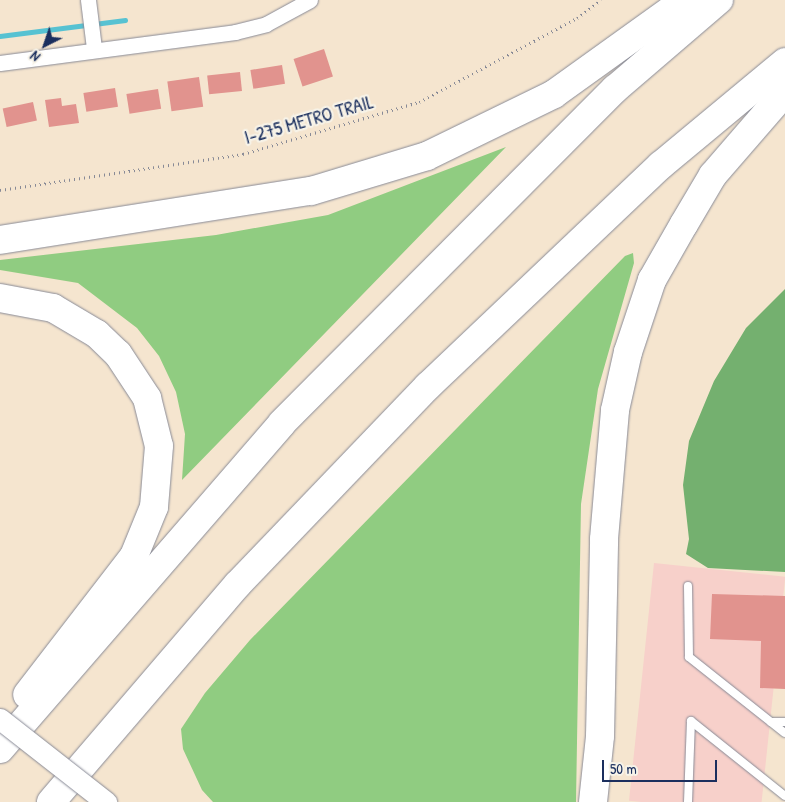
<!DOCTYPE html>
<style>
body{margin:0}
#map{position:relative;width:785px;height:802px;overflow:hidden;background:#f5e5cf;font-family:"Patrick Hand",sans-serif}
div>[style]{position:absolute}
.built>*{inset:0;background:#f7d0ca;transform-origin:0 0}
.green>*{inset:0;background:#90cc81}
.forest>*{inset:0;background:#74b06f}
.stream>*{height:4.5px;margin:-2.25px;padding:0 2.25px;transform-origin:2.25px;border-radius:2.25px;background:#57c2d2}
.building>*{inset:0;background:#e1938e;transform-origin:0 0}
.path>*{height:2.5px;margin-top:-1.25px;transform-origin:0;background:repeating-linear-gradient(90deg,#888a96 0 1px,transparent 0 5px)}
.roads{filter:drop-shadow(0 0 1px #888a96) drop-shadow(0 0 1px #888a96)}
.service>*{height:8px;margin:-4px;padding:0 4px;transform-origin:4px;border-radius:4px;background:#fff}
.minor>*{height:15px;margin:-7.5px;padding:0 7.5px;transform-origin:7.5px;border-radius:7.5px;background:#fff}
.motorway>*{height:28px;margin:-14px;padding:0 14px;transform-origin:14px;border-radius:14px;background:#fff}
.bridges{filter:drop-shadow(0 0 1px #888a96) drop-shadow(0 0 1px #888a96)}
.secondary-bridge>*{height:21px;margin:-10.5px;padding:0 10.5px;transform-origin:10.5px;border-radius:10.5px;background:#fff}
span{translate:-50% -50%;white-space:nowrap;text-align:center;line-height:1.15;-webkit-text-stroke:4.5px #f7f3e8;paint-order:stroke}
.street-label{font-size:19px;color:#1b2f5e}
.north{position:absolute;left:20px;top:20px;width:50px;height:50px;-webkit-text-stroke:4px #f7f3e8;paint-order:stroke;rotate:221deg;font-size:14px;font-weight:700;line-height:20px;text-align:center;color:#1b2f5e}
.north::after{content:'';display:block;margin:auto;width:18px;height:22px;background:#1b2f5e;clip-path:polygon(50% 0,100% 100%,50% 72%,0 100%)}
.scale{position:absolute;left:602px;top:760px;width:115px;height:22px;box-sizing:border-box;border:2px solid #1b2f5e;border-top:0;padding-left:6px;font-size:15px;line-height:18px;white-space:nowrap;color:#1b2f5e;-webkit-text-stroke:4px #f7f3e8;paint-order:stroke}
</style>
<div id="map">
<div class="built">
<div style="left:654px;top:563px;width:132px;height:239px;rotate:6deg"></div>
</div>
<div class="green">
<div style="clip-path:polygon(506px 147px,182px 480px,185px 434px,176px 392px,159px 356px,137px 328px,78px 283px,0 270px,0 260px,216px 235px,328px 215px)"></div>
<div style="clip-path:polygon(633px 253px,634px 263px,598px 389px,581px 504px,576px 802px,213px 802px,202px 790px,183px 749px,181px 729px,205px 693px,250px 640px,625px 256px)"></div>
</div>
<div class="forest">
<div style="clip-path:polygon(785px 289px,785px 572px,708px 568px,686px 554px,689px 539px,683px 485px,689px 441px,714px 381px,746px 328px)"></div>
</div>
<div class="stream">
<div style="left:0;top:36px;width:126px;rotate:-7.3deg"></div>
</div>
<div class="building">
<div style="left:324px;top:49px;width:29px;height:32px;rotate:72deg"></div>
<div style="left:282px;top:65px;width:19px;height:32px;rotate:81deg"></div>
<div style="left:240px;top:72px;width:19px;height:33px;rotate:84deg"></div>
<div style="left:199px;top:77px;width:30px;height:32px;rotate:82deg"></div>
<div style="left:115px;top:88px;width:19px;height:32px;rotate:81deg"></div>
<div style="left:158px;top:89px;width:20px;height:32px;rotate:81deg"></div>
<div style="clip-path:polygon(61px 98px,62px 106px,76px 104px,79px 123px,49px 127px,45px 100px)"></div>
<div style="left:33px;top:102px;width:19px;height:31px;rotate:78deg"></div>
<div style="clip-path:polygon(712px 594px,785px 596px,785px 689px,760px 688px,761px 641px,710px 639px)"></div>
</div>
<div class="path">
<div style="left:0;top:190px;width:246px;rotate:-8.4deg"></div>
<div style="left:243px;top:154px;width:184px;rotate:-16.5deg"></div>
<div style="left:419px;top:102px;width:179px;rotate:-28deg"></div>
<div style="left:577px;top:18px;width:30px;rotate:-37deg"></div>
</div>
<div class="roads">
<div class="service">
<div style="left:688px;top:586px;width:71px;rotate:89.2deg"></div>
<div style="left:689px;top:657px;width:122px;rotate:38.4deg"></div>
<div style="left:771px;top:722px;width:14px"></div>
<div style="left:688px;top:802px;width:81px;rotate:-87.9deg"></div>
<div style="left:691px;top:721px;width:120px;rotate:38.6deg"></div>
</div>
<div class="minor">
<div style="left:88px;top:0;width:48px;rotate:82.9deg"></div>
<div style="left:0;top:63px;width:237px;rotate:-7.5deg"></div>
<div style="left:235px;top:32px;width:32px;rotate:-14deg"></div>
<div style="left:266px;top:24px;width:50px;rotate:-28.6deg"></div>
</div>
<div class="motorway">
<div style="left:0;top:240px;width:315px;rotate:-9deg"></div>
<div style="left:311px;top:191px;width:121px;rotate:-16.8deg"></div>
<div style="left:427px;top:156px;width:141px;rotate:-26deg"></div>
<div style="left:554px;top:94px;width:161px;rotate:-35.7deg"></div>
<div style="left:0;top:298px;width:54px;rotate:10.7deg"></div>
<div style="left:53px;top:308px;width:51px;rotate:30.6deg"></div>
<div style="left:97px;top:334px;width:29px;rotate:44deg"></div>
<div style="left:118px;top:354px;width:53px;rotate:56.6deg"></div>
<div style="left:147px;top:398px;width:49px;rotate:76deg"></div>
<div style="left:159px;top:446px;width:61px;rotate:94.7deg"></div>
<div style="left:154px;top:507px;width:53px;rotate:112.2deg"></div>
<div style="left:134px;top:556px;width:175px;rotate:127.6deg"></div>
<div style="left:0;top:749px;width:431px;rotate:-49.1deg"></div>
<div style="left:282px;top:423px;width:472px;rotate:-45.1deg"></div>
<div style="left:615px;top:89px;width:137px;rotate:-40.6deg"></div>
<div style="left:51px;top:802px;width:287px;rotate:-49.4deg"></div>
<div style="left:238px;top:584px;width:274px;rotate:-46.2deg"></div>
<div style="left:428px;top:386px;width:321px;rotate:-43.5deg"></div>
<div style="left:661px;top:165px;width:161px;rotate:-39.7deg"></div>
<div style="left:593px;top:802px;width:66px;rotate:-83.9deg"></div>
<div style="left:600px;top:736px;width:197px;rotate:-88.8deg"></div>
<div style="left:604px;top:539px;width:129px;rotate:-85.1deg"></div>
<div style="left:615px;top:410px;width:59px;rotate:-77.4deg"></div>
<div style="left:628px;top:352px;width:76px;rotate:-71.6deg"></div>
<div style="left:652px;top:280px;width:64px;rotate:-60.3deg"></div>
<div style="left:684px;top:224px;width:57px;rotate:-59.4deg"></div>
<div style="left:713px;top:175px;width:110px;rotate:-49.1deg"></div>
</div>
</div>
<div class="bridges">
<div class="secondary-bridge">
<div style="left:0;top:719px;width:135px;rotate:38.1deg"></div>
</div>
</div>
<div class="street-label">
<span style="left:309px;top:120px;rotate:-16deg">I-275 METRO TRAIL</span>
</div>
<div class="north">N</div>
<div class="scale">50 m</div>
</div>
